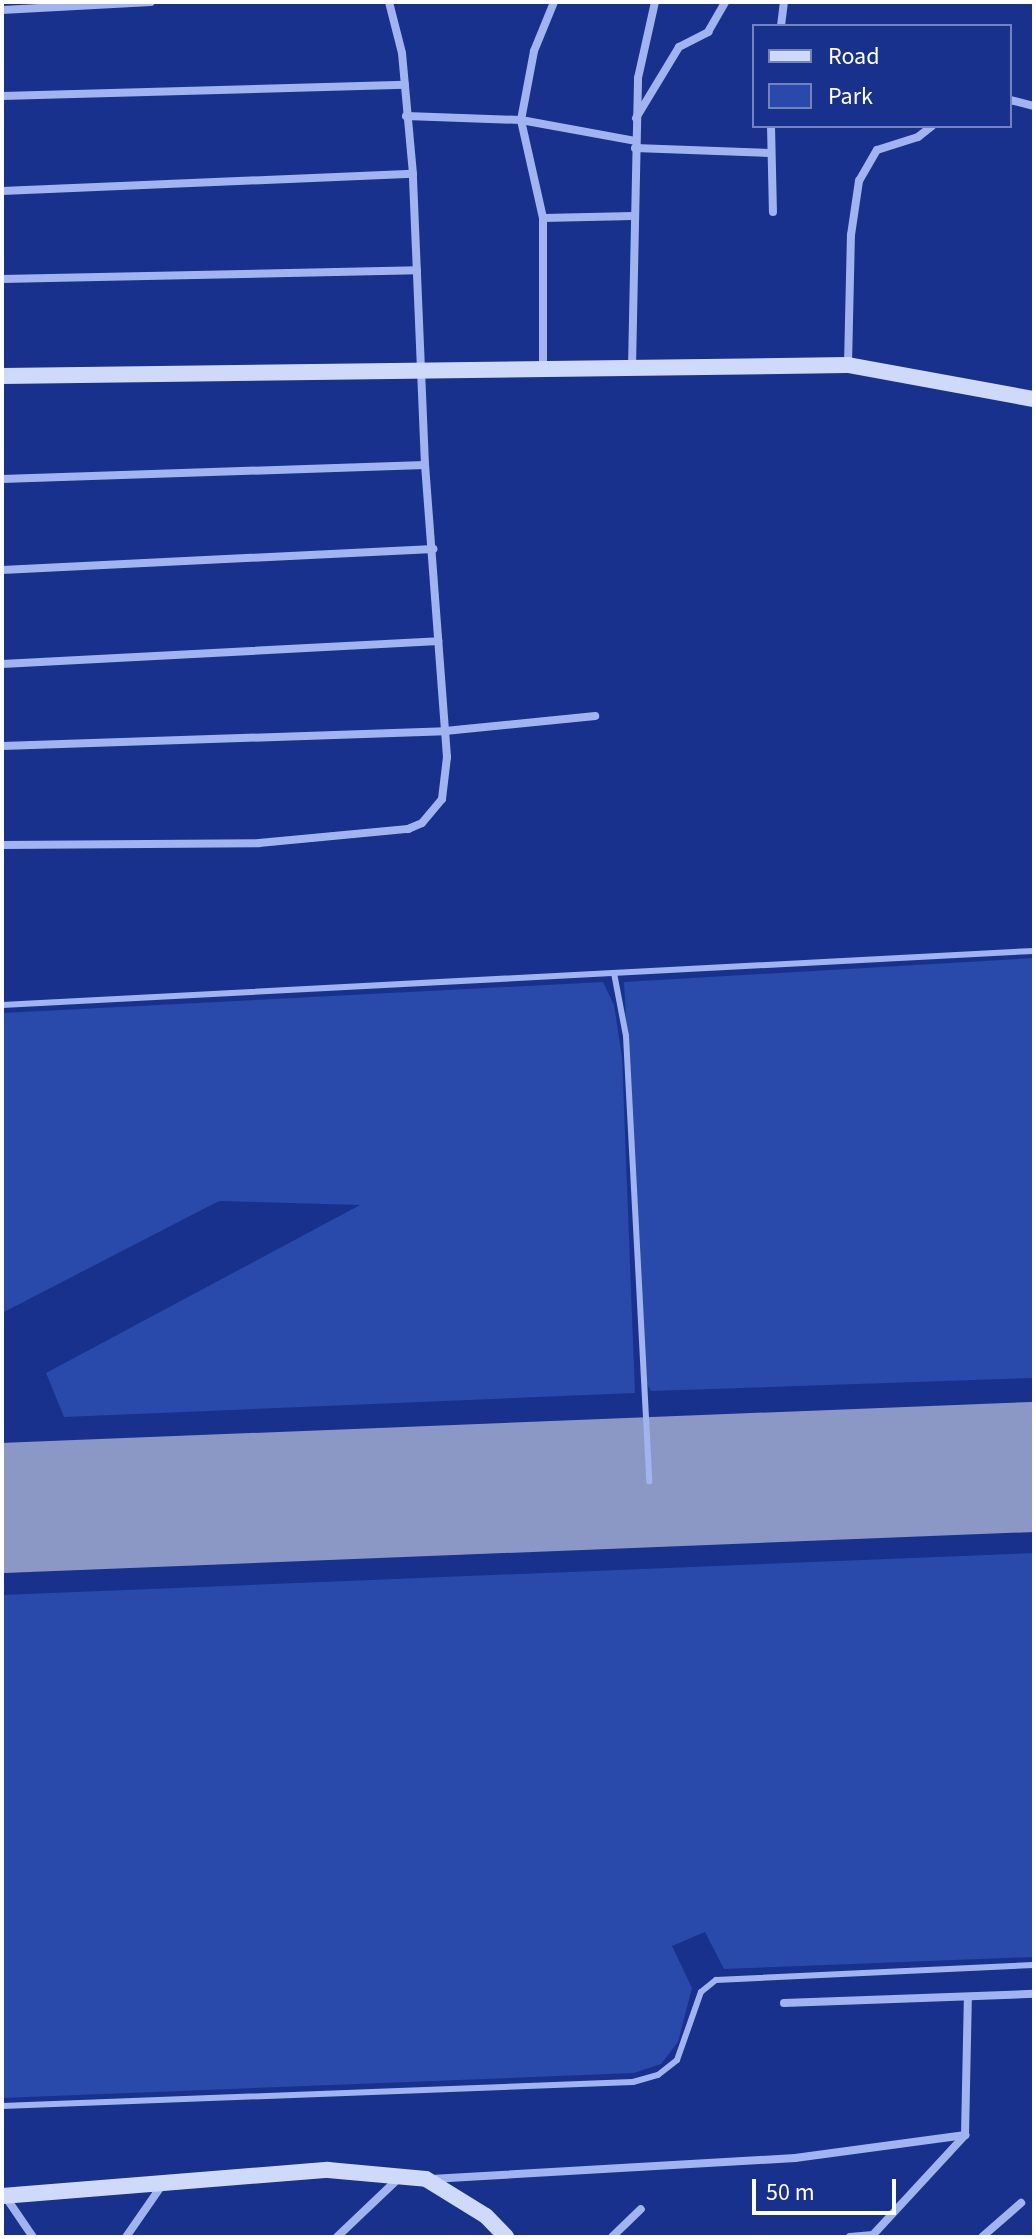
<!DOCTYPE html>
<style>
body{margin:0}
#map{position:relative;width:1036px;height:2239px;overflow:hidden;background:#17318d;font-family:"Source Sans 3",sans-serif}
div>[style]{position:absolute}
.green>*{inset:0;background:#2949ab}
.runway>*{height:130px;margin:-65px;padding:0 65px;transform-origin:65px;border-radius:65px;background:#8b98c6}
.lane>*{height:6px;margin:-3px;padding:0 3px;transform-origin:3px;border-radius:3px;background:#a1b4ef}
.street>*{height:8px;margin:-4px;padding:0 4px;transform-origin:4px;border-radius:4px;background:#a1b4ef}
.secondary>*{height:16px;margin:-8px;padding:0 8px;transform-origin:8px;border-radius:8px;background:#cfd9fa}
span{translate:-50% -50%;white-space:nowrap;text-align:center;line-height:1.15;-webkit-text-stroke:7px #17318d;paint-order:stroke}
.frame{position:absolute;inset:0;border:4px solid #fff;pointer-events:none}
.legend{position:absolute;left:752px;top:24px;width:260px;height:104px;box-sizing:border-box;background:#17318d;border:2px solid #7483bb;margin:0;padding:10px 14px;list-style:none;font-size:24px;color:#fff}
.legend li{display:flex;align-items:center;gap:16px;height:40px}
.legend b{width:40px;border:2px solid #7483bb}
.scale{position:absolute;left:752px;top:2179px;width:144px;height:36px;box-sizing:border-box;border:4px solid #fff;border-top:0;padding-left:10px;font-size:24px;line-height:28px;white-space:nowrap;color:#fff;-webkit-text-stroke:6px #17318d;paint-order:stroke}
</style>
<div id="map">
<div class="green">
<div style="clip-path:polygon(1034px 958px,1034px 1378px,651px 1391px,646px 1382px,624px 982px)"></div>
<div style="clip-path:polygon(603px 982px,614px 1005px,622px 1057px,635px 1393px,64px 1417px,46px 1373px,360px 1205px,219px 1201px,2px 1313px,2px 1013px)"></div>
<div style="clip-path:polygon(1034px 1553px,1034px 1957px,724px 1969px,705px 1932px,672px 1946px,692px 1988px,678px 2042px,661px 2064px,634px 2073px,2px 2098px,2px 1595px)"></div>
</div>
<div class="runway">
<div style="left:2px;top:1508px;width:1033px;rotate:-2.28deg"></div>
</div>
<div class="lane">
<div style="left:614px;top:973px;width:64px;rotate:79.2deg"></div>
<div style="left:626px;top:1036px;width:446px;rotate:87deg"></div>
<div style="left:2px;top:1005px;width:1033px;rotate:-3deg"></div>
<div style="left:2px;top:2106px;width:631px;rotate:-2.18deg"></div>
<div style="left:633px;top:2082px;width:26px;rotate:-16deg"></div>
<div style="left:658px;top:2075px;width:24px;rotate:-38deg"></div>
<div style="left:677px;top:2060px;width:72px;rotate:-70.6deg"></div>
<div style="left:701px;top:1992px;width:19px;rotate:-39deg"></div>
<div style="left:716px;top:1980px;width:318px;rotate:-2.7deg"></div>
</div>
<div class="street">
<div style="left:2px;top:10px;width:149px;rotate:-3.1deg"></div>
<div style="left:781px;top:26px;width:24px;rotate:-83deg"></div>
<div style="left:2px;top:96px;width:403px;rotate:-1.6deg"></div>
<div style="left:1010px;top:100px;width:25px;rotate:14deg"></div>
<div style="left:406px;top:116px;width:115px;rotate:2deg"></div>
<div style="left:521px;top:120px;width:116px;rotate:10.4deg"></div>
<div style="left:636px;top:118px;width:83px;rotate:-58.8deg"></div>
<div style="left:679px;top:47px;width:33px;rotate:-27deg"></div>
<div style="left:708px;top:32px;width:34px;rotate:-60deg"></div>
<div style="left:771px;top:126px;width:86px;rotate:88.7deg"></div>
<div style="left:635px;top:148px;width:136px;rotate:2.1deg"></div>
<div style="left:2px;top:191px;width:411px;rotate:-2.4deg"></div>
<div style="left:543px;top:218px;width:90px;rotate:-1.3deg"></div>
<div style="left:2px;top:279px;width:415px;rotate:-1.2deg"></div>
<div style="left:848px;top:365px;width:130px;rotate:-88.7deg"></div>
<div style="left:851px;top:235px;width:55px;rotate:-81.6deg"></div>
<div style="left:859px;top:181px;width:36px;rotate:-60deg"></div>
<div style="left:877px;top:150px;width:43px;rotate:-17.6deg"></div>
<div style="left:918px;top:137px;width:18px;rotate:-38deg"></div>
<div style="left:543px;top:367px;width:149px;rotate:-90deg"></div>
<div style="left:543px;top:218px;width:100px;rotate:-102.7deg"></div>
<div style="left:521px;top:120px;width:70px;rotate:-79.3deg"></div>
<div style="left:534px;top:51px;width:53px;rotate:-67.8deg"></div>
<div style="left:632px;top:367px;width:289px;rotate:-88.8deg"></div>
<div style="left:638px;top:78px;width:78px;rotate:-77.4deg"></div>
<div style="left:2px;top:479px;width:423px;rotate:-1.9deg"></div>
<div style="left:2px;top:570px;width:432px;rotate:-2.8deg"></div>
<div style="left:2px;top:664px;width:437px;rotate:-3deg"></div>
<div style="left:2px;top:746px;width:443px;rotate:-1.9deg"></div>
<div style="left:445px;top:731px;width:151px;rotate:-5.7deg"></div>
<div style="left:2px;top:845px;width:257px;rotate:-0.4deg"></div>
<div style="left:259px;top:843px;width:150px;rotate:-5.4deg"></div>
<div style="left:408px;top:829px;width:15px;rotate:-23deg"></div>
<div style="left:422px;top:823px;width:31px;rotate:-50deg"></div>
<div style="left:442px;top:799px;width:42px;rotate:-83.2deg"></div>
<div style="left:447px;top:757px;width:293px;rotate:-94.3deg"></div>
<div style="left:425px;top:465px;width:291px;rotate:-92.4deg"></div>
<div style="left:413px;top:174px;width:121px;rotate:-95.2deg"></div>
<div style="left:402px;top:53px;width:53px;rotate:-104.3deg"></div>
<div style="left:784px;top:2003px;width:250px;rotate:-2.1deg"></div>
<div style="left:431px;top:2179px;width:365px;rotate:-3.3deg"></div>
<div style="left:795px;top:2158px;width:172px;rotate:-7.7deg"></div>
<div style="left:5px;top:2196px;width:50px;rotate:55.7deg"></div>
<div style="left:126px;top:2237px;width:63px;rotate:-55.3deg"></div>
<div style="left:337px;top:2237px;width:87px;rotate:-43.6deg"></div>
<div style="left:612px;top:2237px;width:40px;rotate:-44deg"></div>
<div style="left:850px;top:2237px;width:23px;rotate:-5deg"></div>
<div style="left:871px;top:2237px;width:139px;rotate:-47.3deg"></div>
<div style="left:965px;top:2135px;width:138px;rotate:-88.8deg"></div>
<div style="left:982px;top:2237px;width:52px;rotate:-41.1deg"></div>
</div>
<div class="secondary">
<div style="left:2px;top:376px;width:846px;rotate:-0.74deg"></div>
<div style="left:848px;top:365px;width:189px;rotate:10.4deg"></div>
<div style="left:2px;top:2196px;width:327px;rotate:-4.6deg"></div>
<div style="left:328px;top:2170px;width:98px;rotate:5.2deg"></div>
<div style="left:426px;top:2179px;width:70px;rotate:31.7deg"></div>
<div style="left:486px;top:2216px;width:29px;rotate:46deg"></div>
</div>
<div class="frame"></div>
<ul class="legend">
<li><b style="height:10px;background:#cfd9fa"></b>Road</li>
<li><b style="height:22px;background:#2949ab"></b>Park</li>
</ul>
<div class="scale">50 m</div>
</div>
